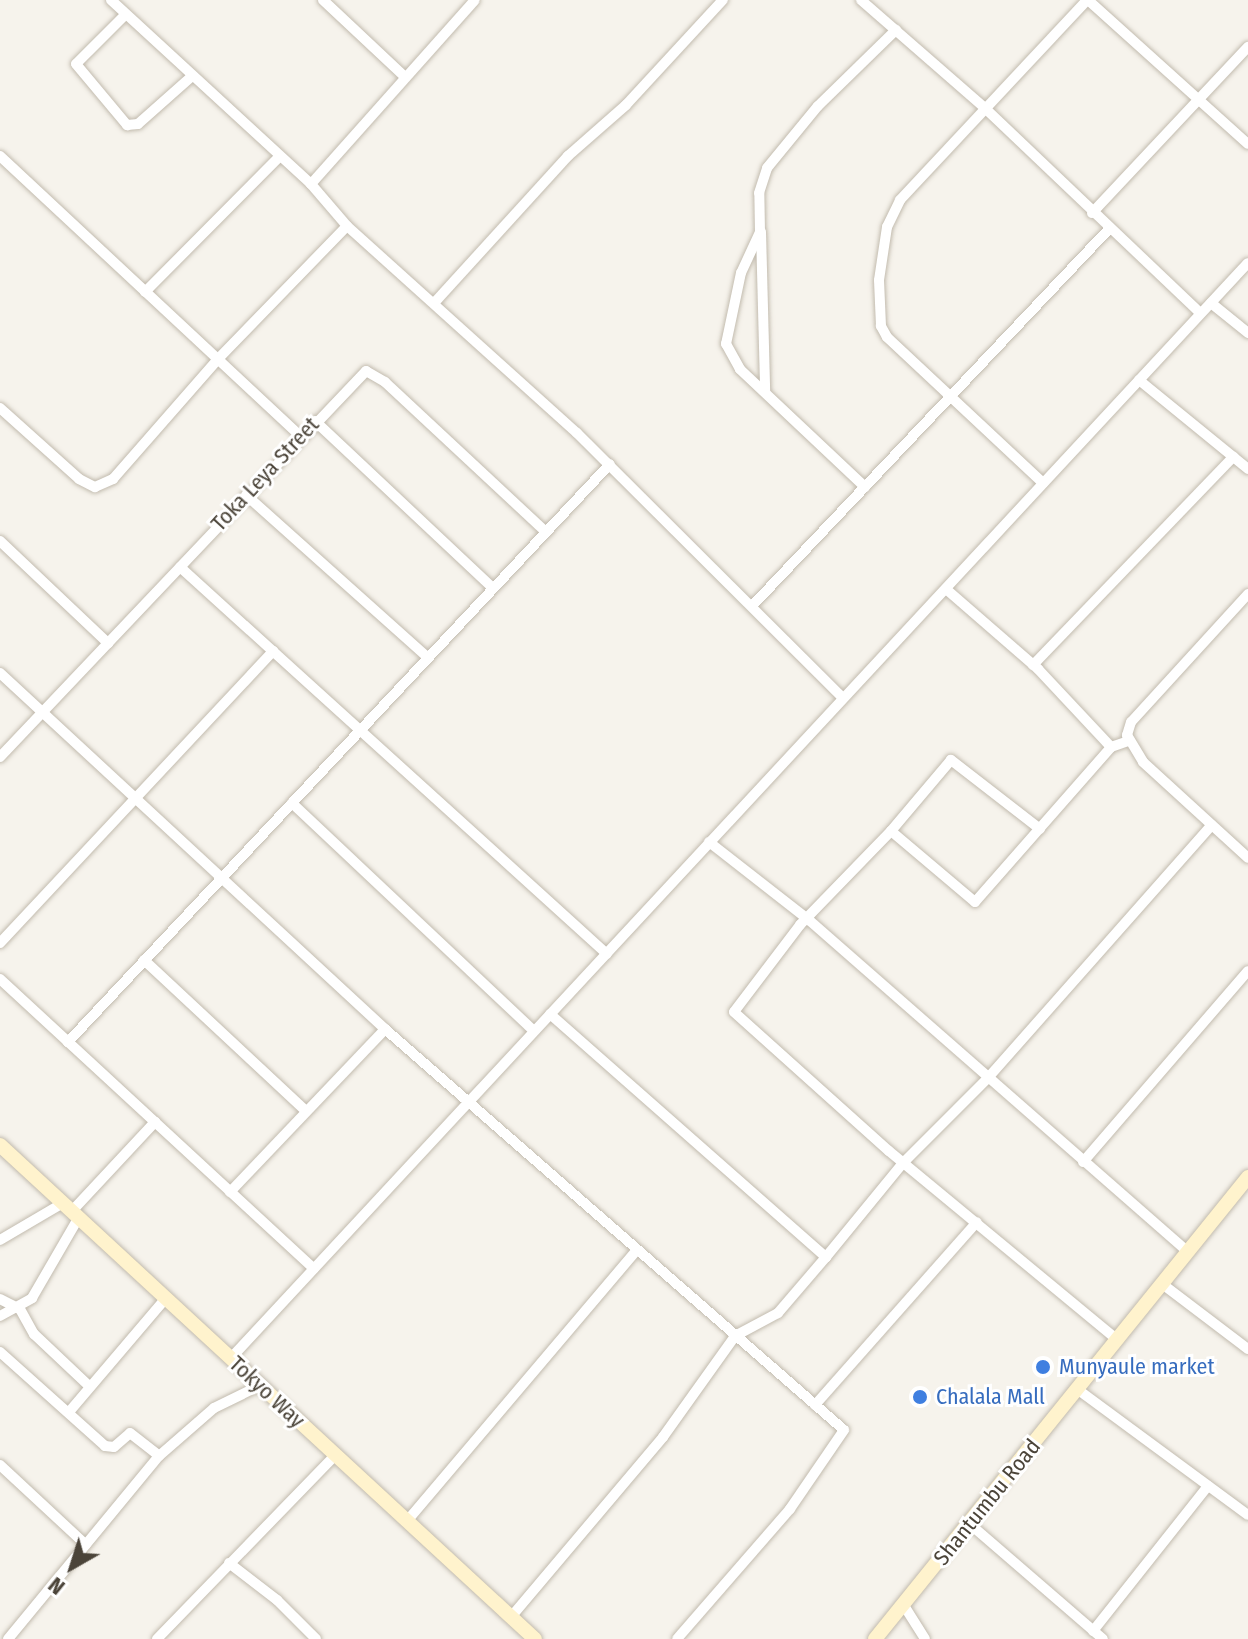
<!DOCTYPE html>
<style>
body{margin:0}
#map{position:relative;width:1248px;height:1639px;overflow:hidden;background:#f6f3ec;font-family:"Fira Sans Condensed",sans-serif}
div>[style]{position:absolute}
.roads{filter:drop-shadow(0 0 2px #c2bbae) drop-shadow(0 0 2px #c2bbae)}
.street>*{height:10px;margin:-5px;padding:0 5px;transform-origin:5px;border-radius:5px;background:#fff}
.secondary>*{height:14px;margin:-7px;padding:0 7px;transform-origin:7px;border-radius:7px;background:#fff3cd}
.dots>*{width:22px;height:22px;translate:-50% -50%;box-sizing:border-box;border:4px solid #fff;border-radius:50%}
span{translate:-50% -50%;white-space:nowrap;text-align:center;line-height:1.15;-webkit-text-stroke:6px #fff;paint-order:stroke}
.street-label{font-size:22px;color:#4b4439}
.shop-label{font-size:22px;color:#366cbe}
.left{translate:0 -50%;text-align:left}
.north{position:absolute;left:32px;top:1527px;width:80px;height:80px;-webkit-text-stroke:6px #fff;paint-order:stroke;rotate:219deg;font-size:22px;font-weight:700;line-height:32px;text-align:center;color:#4b4439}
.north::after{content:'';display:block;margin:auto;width:28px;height:36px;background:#4b4439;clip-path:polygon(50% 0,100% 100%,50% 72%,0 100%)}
</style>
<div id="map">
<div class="roads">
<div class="street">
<div style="left:111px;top:0;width:272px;rotate:42.6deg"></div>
<div style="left:311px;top:184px;width:55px;rotate:49.4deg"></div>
<div style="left:347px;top:226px;width:309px;rotate:42deg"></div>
<div style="left:577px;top:433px;width:375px;rotate:44.9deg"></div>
<div style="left:323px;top:0;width:112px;rotate:43.2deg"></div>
<div style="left:861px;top:0;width:167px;rotate:41.1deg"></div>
<div style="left:987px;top:110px;width:294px;rotate:43.6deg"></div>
<div style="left:1088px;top:0;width:215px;rotate:42deg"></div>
<div style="left:125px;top:15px;width:69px;rotate:135deg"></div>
<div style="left:76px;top:64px;width:80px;rotate:50.1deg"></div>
<div style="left:127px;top:125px;width:11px;rotate:-5deg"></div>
<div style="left:138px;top:124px;width:72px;rotate:-41.6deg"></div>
<div style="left:0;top:156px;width:410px;rotate:43deg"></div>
<div style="left:311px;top:184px;width:246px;rotate:-48.3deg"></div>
<div style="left:1092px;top:213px;width:228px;rotate:-46.8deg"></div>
<div style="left:761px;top:232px;width:158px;rotate:88.5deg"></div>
<div style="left:145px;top:292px;width:189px;rotate:-45.2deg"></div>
<div style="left:436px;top:301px;width:196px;rotate:-47.7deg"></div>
<div style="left:568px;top:156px;width:77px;rotate:-41.3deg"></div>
<div style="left:626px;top:105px;width:143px;rotate:-47.3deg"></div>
<div style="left:1211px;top:303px;width:48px;rotate:39deg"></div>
<div style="left:1139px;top:380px;width:141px;rotate:39.2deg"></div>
<div style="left:0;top:408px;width:106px;rotate:41.9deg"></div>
<div style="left:79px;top:479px;width:18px;rotate:27deg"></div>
<div style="left:95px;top:487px;width:20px;rotate:-24deg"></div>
<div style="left:113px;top:479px;width:159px;rotate:-48.8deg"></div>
<div style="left:218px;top:359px;width:185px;rotate:-45.9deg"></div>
<div style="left:315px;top:421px;width:243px;rotate:43.2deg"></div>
<div style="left:1043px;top:483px;width:214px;rotate:-136.9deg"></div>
<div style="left:887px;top:337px;width:13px;rotate:-119deg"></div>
<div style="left:881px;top:326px;width:46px;rotate:-92.5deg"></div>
<div style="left:879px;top:280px;width:54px;rotate:-81.4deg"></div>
<div style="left:887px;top:227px;width:30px;rotate:-64deg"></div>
<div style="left:900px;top:200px;width:274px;rotate:-46.9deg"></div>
<div style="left:865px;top:487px;width:172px;rotate:-136.7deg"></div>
<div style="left:740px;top:369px;width:29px;rotate:-119deg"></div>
<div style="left:726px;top:344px;width:73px;rotate:-78.1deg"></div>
<div style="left:741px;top:273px;width:45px;rotate:-65.1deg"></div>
<div style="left:760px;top:232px;width:39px;rotate:-91deg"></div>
<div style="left:759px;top:193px;width:26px;rotate:-72deg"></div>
<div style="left:767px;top:168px;width:80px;rotate:-50.6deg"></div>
<div style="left:818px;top:106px;width:109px;rotate:-44.3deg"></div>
<div style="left:246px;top:495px;width:241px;rotate:41.8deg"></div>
<div style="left:0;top:541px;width:149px;rotate:43.4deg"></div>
<div style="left:180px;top:567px;width:576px;rotate:42.19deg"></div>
<div style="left:946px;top:589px;width:122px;rotate:41deg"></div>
<div style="left:1038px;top:669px;width:107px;rotate:46.9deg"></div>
<div style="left:1248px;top:594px;width:173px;rotate:132.4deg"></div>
<div style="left:1131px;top:722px;width:14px;rotate:107deg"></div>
<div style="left:1127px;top:735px;width:31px;rotate:59deg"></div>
<div style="left:1143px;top:762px;width:142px;rotate:42.4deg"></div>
<div style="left:753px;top:605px;width:518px;rotate:-46.57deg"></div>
<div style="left:1033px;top:665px;width:289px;rotate:-46.1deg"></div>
<div style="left:0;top:673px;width:524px;rotate:42.76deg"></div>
<div style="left:385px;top:1029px;width:609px;rotate:41.14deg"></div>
<div style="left:844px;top:1430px;width:96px;rotate:124.4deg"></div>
<div style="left:790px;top:1509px;width:172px;rotate:131deg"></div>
<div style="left:0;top:757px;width:532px;rotate:-46.52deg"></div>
<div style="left:366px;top:371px;width:22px;rotate:30deg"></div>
<div style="left:385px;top:382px;width:220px;rotate:43deg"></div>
<div style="left:292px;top:803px;width:332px;rotate:43.3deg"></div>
<div style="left:1040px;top:829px;width:113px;rotate:-142.2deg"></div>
<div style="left:951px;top:760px;width:93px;rotate:130.2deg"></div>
<div style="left:891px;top:831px;width:131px;rotate:134.1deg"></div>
<div style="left:800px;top:925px;width:109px;rotate:127.2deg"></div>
<div style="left:734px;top:1012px;width:208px;rotate:41.9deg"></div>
<div style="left:889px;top:1151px;width:295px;rotate:39.6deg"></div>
<div style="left:891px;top:831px;width:110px;rotate:40.2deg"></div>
<div style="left:975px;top:902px;width:206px;rotate:-48.7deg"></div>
<div style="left:1111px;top:747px;width:18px;rotate:-19deg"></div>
<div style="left:709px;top:842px;width:127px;rotate:38deg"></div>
<div style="left:809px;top:920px;width:502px;rotate:41.21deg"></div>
<div style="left:0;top:943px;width:400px;rotate:-46.9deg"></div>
<div style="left:144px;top:960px;width:221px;rotate:43deg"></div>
<div style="left:0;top:979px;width:427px;rotate:42.7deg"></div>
<div style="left:550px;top:1014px;width:368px;rotate:41.4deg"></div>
<div style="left:826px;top:1257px;width:122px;rotate:-50.7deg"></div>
<div style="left:903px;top:1163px;width:119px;rotate:-45deg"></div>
<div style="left:987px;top:1079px;width:339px;rotate:-48.5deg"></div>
<div style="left:68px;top:1042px;width:792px;rotate:-46.84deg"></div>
<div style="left:1083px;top:1162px;width:252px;rotate:-49.2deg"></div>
<div style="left:230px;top:1192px;width:225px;rotate:-46.4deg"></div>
<div style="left:72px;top:1211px;width:122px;rotate:-47deg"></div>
<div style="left:0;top:1240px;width:73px;rotate:-30.4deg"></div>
<div style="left:1161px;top:1283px;width:109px;rotate:37.2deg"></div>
<div style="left:0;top:1299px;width:22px;rotate:27deg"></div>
<div style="left:20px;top:1309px;width:29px;rotate:61deg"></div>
<div style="left:34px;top:1334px;width:76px;rotate:43.4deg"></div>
<div style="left:0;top:1316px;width:37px;rotate:-29deg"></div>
<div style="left:32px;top:1298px;width:94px;rotate:-59.9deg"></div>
<div style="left:0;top:1352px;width:141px;rotate:41.8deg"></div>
<div style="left:105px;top:1446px;width:9px;rotate:6deg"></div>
<div style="left:114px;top:1447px;width:21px;rotate:-41deg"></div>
<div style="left:130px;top:1433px;width:37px;rotate:38deg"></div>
<div style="left:231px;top:1358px;width:1494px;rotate:-47.12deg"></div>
<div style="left:1077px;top:1389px;width:212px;rotate:36.4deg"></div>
<div style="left:815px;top:1405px;width:244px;rotate:-48.5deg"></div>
<div style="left:69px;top:1412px;width:150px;rotate:-49.6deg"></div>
<div style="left:0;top:1465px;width:117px;rotate:42.9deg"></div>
<div style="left:407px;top:1521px;width:355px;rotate:-49.7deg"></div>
<div style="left:971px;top:1525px;width:174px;rotate:40.8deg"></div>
<div style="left:229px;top:1563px;width:61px;rotate:37.6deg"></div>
<div style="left:277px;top:1600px;width:55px;rotate:45deg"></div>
<div style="left:903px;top:1604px;width:41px;rotate:57.8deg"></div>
<div style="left:511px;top:1617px;width:236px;rotate:-49.8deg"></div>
<div style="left:663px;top:1437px;width:124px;rotate:-54.5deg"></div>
<div style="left:735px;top:1336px;width:49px;rotate:-28.1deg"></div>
<div style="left:778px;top:1313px;width:74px;rotate:-49.4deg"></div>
<div style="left:1093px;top:1631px;width:185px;rotate:-51.6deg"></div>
<div style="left:8px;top:1639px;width:237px;rotate:-50.5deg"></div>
<div style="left:159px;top:1456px;width:73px;rotate:-41.1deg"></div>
<div style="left:214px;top:1408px;width:52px;rotate:-26.1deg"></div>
<div style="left:157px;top:1639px;width:256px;rotate:-45.9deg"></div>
</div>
<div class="secondary">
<div style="left:0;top:1145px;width:728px;rotate:42.72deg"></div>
<div style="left:875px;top:1639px;width:594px;rotate:-51.08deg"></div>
</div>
</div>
<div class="dots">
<div style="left:1043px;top:1367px;background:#3f7fe0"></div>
<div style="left:920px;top:1397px;background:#3f7fe0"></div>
</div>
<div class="street-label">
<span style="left:265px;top:474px;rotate:-47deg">Toka Leya Street</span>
<span style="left:267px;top:1392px;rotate:43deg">Tokyo Way</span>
<span style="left:987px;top:1502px;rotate:-51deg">Shantumbu Road</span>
</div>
<div class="shop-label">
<span class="left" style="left:1059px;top:1367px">Munyaule market</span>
<span class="left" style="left:936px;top:1397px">Chalala Mall</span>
</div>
<div class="north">N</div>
</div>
